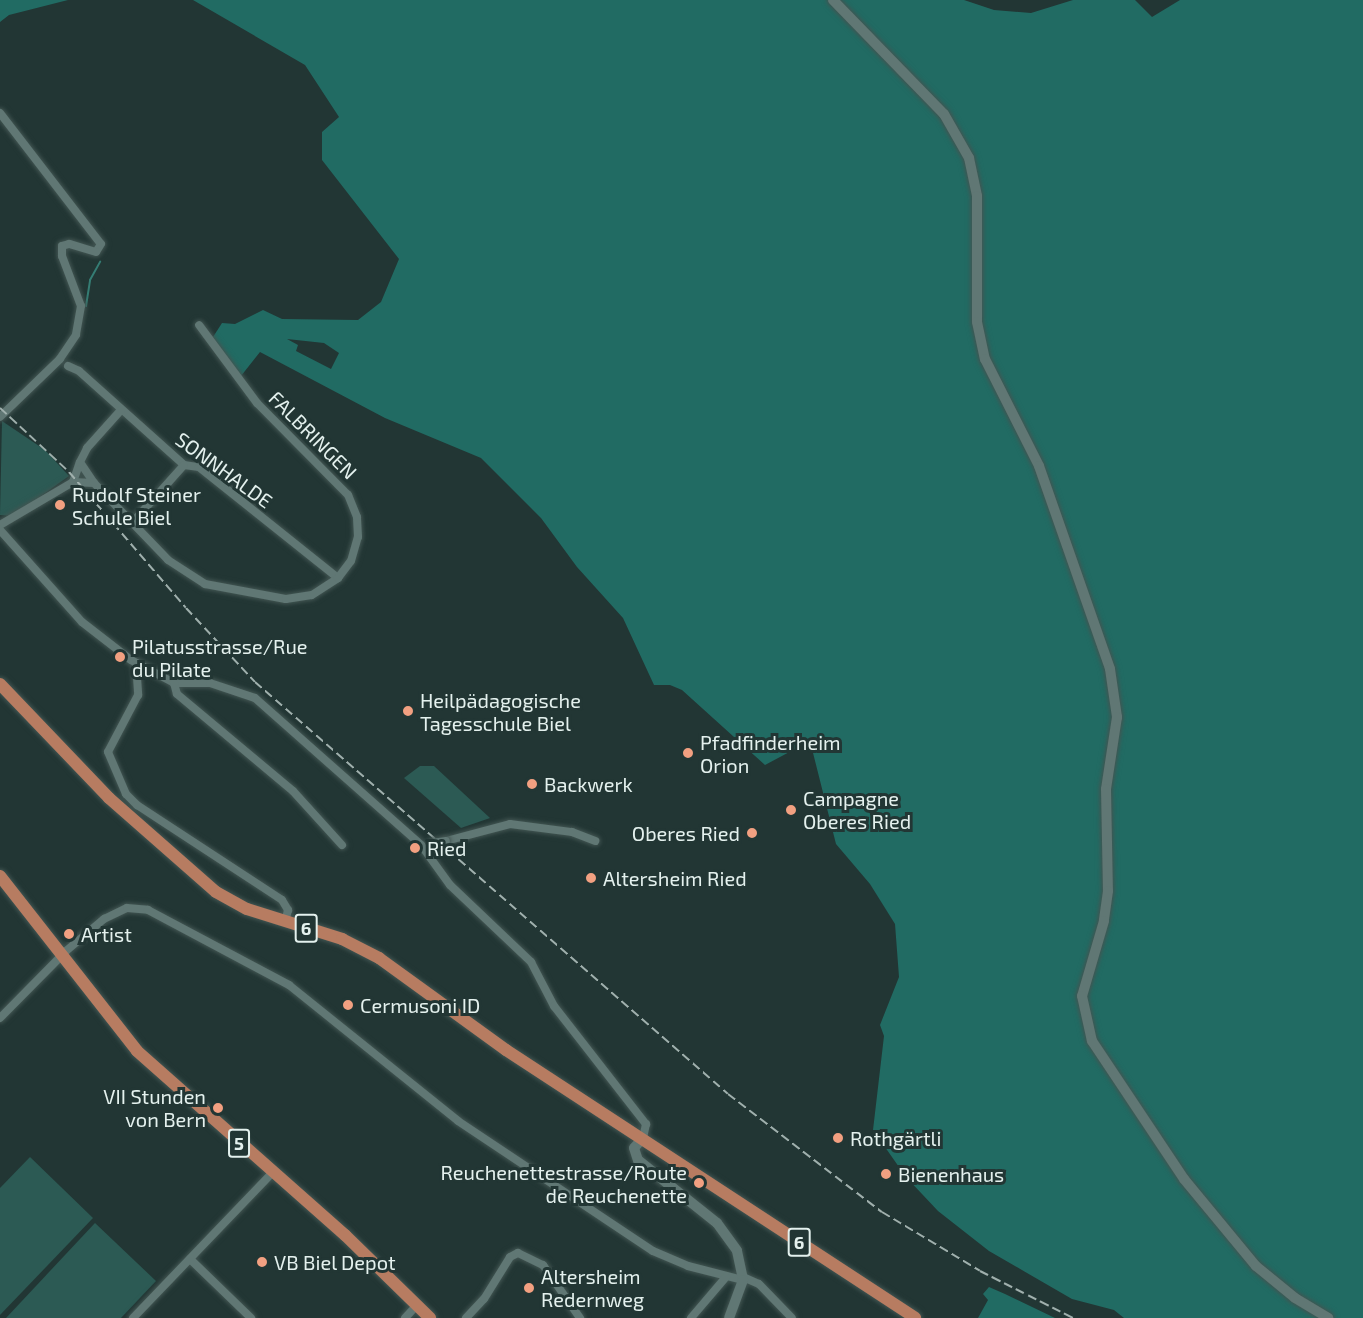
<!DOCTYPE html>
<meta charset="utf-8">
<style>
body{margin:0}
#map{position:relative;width:1363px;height:1318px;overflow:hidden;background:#223634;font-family:"Exo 2",sans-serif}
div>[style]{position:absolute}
.green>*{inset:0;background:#2c5a54}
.forest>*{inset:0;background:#216b63}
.stream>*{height:2px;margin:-1px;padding:0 1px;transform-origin:1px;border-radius:1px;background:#357d74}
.roads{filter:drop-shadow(0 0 2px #425552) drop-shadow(0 0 2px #425552)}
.street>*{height:8px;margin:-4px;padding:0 4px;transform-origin:4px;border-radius:4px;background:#607774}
.secondary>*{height:10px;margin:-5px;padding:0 5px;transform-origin:5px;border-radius:5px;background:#607774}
.primary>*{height:12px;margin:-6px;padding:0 6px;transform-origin:6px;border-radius:6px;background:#b77c61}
.rail>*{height:2px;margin-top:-1px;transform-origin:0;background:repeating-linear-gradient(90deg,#a0b0ad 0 9px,transparent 0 13.5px)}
.bridges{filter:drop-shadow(0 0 2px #425552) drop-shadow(0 0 2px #425552)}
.street-bridge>*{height:8px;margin:-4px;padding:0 4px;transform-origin:4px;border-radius:4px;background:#607774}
.dots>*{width:16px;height:16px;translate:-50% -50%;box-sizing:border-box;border:3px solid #223634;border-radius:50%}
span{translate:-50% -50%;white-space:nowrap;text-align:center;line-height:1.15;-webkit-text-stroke:6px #223634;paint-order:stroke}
.shield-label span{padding:2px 4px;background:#223634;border:2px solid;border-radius:4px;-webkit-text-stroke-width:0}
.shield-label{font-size:18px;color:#e4f1ee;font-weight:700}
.street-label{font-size:20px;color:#e4f1ee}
.poi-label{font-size:20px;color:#e4f1ee}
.left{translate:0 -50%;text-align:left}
.right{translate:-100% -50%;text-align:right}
</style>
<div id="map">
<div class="green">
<div style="clip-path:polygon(2px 421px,45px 450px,69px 476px,13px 516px,0 515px)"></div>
<div style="clip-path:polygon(420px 766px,434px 766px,490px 818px,461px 828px,404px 778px)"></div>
<div style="clip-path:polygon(30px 1157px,93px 1218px,0 1315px,0 1188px)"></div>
<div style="clip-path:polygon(95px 1223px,156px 1281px,121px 1318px,6px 1318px)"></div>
</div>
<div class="forest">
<div style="clip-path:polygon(0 0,68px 0,9px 15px,0 22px)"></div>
<div style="clip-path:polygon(evenodd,193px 0,964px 0,994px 10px,1031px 13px,1073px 0,1135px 0,1152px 17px,1180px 0,1363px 0,1363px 1318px,1124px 1318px,1114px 1310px,1072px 1299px,989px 1251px,938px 1211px,906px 1177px,873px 1130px,884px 1036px,880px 1025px,899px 977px,895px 924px,870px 884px,836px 844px,810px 741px,765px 765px,682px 690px,670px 685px,654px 685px,623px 618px,577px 567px,541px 518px,481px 458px,385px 418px,260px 352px,241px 376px,213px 337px,222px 323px,235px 324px,263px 310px,282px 319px,358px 320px,381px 302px,399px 259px,322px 160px,322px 132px,339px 117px,305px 65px,193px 0,287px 339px,324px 343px,339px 353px,331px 369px,296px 351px,298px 345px,287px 339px)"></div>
<div style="clip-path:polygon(989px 1287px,1005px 1294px,1055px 1318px,978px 1318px,988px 1300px,983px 1294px)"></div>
</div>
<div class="stream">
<div style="left:86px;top:306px;width:26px;rotate:-81deg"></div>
<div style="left:90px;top:280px;width:21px;rotate:-61deg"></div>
</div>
<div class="roads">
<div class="street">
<div style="left:0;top:113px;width:165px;rotate:52.4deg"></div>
<div style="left:101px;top:244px;width:9px;rotate:122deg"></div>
<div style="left:96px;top:252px;width:28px;rotate:-163deg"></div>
<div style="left:69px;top:244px;width:7px;rotate:164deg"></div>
<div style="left:62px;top:246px;width:10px;rotate:90deg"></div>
<div style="left:62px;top:256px;width:53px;rotate:69.2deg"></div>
<div style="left:81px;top:306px;width:29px;rotate:100deg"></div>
<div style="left:76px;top:335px;width:29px;rotate:124deg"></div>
<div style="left:60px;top:359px;width:83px;rotate:136deg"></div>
<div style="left:68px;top:366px;width:12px;rotate:24deg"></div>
<div style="left:79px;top:371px;width:141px;rotate:41.8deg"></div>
<div style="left:184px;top:465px;width:15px;rotate:8deg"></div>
<div style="left:199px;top:467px;width:178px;rotate:38.6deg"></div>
<div style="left:73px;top:482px;width:21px;rotate:-71deg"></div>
<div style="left:94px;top:483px;width:25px;rotate:-124deg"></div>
<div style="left:80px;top:462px;width:16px;rotate:-63deg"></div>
<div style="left:87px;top:448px;width:51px;rotate:-48.2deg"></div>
<div style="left:133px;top:522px;width:76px;rotate:-48.2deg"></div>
<div style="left:0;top:525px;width:85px;rotate:-30.5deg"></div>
<div style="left:73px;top:482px;width:21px;rotate:3deg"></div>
<div style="left:94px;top:483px;width:107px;rotate:46.1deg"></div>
<div style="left:168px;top:560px;width:44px;rotate:33deg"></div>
<div style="left:205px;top:584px;width:82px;rotate:10.5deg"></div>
<div style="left:286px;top:599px;width:26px;rotate:-9deg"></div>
<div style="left:312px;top:595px;width:31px;rotate:-33deg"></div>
<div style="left:338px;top:578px;width:21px;rotate:-53deg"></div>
<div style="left:351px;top:561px;width:25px;rotate:-74deg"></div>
<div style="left:358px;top:537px;width:20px;rotate:-93deg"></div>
<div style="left:357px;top:517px;width:24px;rotate:-112deg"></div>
<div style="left:348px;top:495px;width:129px;rotate:-134.7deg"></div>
<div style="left:257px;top:403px;width:97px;rotate:-126.6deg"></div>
<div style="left:0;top:530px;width:123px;rotate:48.3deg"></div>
<div style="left:82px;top:622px;width:62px;rotate:37.8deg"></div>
<div style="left:131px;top:660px;width:49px;rotate:28.1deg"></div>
<div style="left:174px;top:683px;width:36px"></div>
<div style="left:210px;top:683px;width:47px;rotate:18.4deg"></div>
<div style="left:255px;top:698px;width:222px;rotate:41.5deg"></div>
<div style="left:421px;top:845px;width:49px;rotate:54.1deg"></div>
<div style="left:450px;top:885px;width:112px;rotate:43.5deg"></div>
<div style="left:531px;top:962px;width:50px;rotate:62.4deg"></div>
<div style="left:554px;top:1006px;width:150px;rotate:52.1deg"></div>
<div style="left:646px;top:1124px;width:14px;rotate:102deg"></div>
<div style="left:136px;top:663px;width:32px;rotate:86deg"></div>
<div style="left:138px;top:695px;width:64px;rotate:117.8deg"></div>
<div style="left:108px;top:752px;width:46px;rotate:66.8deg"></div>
<div style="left:126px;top:794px;width:16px;rotate:45deg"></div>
<div style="left:137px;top:805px;width:173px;rotate:33.2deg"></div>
<div style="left:282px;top:900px;width:12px;rotate:59deg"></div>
<div style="left:288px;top:910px;width:12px;rotate:104deg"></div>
<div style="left:174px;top:683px;width:11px;rotate:75deg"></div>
<div style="left:177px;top:694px;width:151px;rotate:39.9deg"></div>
<div style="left:293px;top:791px;width:73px;rotate:47.8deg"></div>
<div style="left:446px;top:841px;width:66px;rotate:-14.9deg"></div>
<div style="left:510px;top:824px;width:63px;rotate:7.4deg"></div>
<div style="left:572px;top:832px;width:25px;rotate:21deg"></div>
<div style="left:0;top:1018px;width:94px;rotate:-45.4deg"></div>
<div style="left:66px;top:951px;width:50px;rotate:-40.1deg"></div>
<div style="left:104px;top:919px;width:25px;rotate:-26deg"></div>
<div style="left:127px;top:908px;width:21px;rotate:5deg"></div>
<div style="left:148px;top:910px;width:160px;rotate:28deg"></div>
<div style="left:289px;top:985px;width:217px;rotate:38.8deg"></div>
<div style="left:458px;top:1121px;width:234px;rotate:33.7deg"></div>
<div style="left:653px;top:1251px;width:38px;rotate:23deg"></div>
<div style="left:688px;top:1266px;width:57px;rotate:14.3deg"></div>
<div style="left:190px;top:1259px;width:85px;rotate:44deg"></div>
<div style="left:743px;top:1277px;width:17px;rotate:24deg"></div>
<div style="left:759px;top:1284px;width:47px;rotate:45.9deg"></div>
<div style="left:133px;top:1318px;width:202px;rotate:-46.2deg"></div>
<div style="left:405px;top:1318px;width:18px;rotate:-47deg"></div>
<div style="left:466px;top:1318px;width:26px;rotate:-47deg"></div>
<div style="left:484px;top:1299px;width:49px;rotate:-58.2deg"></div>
<div style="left:510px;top:1257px;width:9px;rotate:-27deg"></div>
<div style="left:518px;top:1253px;width:28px;rotate:26deg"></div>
<div style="left:543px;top:1265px;width:65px;rotate:55.1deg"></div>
<div style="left:691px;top:1318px;width:54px;rotate:-49.5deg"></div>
</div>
<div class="secondary">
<div style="left:833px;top:0;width:159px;rotate:45.8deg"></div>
<div style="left:944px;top:114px;width:51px;rotate:60.4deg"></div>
<div style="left:969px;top:158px;width:39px;rotate:78deg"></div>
<div style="left:977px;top:196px;width:126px;rotate:90deg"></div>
<div style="left:977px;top:322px;width:38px;rotate:78deg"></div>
<div style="left:985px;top:359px;width:120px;rotate:63.2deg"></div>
<div style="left:1039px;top:466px;width:215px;rotate:70.7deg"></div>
<div style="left:1110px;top:669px;width:49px;rotate:81.7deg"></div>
<div style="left:1117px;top:717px;width:73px;rotate:98.7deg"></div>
<div style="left:1106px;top:789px;width:102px;rotate:88.9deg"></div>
<div style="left:1108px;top:891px;width:30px;rotate:98deg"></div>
<div style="left:1104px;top:921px;width:78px;rotate:106.3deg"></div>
<div style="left:1082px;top:996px;width:46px;rotate:77.5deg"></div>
<div style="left:1092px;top:1041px;width:166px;rotate:56.3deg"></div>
<div style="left:1184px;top:1179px;width:113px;rotate:50.4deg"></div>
<div style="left:1256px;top:1266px;width:50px;rotate:39.4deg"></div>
<div style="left:1295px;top:1298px;width:39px;rotate:31deg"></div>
<div style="left:643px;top:1138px;width:13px;rotate:132deg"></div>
<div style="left:634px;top:1148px;width:13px;rotate:72deg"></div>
<div style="left:638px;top:1160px;width:101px;rotate:38.6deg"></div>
<div style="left:717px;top:1223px;width:34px;rotate:54deg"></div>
<div style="left:737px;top:1251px;width:30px;rotate:78deg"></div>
<div style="left:743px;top:1280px;width:40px;rotate:110.2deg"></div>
</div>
<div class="primary">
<div style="left:0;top:684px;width:158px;rotate:46.3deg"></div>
<div style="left:109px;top:798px;width:142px;rotate:41.3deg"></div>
<div style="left:216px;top:892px;width:35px;rotate:29deg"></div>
<div style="left:247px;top:909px;width:100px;rotate:17.5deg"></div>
<div style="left:342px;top:939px;width:42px;rotate:27.2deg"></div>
<div style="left:379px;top:958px;width:157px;rotate:35.9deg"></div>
<div style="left:506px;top:1050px;width:489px;rotate:33.2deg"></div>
<div style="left:0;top:876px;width:222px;rotate:51.9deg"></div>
<div style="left:137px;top:1051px;width:278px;rotate:41.5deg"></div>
<div style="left:345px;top:1235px;width:119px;rotate:44.3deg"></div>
</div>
</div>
<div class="rail">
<div style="left:0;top:408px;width:94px;rotate:42.8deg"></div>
<div style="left:69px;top:472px;width:179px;rotate:49.3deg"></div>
<div style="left:186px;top:608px;width:101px;rotate:47deg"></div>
<div style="left:255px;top:682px;width:627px;rotate:41.06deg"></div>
<div style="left:728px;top:1094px;width:194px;rotate:37.5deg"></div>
<div style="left:882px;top:1212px;width:114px;rotate:31deg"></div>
<div style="left:980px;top:1271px;width:104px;rotate:26.8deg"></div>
</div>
<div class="bridges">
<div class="street-bridge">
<div style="left:432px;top:843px;width:14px;rotate:-8deg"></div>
</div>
</div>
<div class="dots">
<div style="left:60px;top:505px;background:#f2a081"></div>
<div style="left:120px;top:657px;background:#f2a081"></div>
<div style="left:408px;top:711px;background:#f2a081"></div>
<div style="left:688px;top:753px;background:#f2a081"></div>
<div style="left:532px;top:784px;background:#f2a081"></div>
<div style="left:791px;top:810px;background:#f2a081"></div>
<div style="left:752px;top:833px;background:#f2a081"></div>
<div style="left:415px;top:848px;background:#f2a081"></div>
<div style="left:591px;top:878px;background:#f2a081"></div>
<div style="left:69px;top:934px;background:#f2a081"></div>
<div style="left:348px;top:1005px;background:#f2a081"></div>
<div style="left:218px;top:1108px;background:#f2a081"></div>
<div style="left:838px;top:1138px;background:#f2a081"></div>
<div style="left:886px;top:1174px;background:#f2a081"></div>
<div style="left:699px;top:1183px;background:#f2a081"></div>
<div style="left:262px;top:1262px;background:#f2a081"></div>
<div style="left:529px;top:1288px;background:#f2a081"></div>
</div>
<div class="shield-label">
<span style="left:306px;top:928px">6</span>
<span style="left:239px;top:1143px">5</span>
<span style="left:799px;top:1242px">6</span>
</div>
<div class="street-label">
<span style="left:313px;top:435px;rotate:45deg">FALBRINGEN</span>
<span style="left:224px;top:470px;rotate:36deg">SONNHALDE</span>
</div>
<div class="poi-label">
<span class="left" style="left:72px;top:506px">Rudolf Steiner<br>Schule Biel</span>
<span class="left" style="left:132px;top:658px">Pilatusstrasse/Rue<br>du Pilate</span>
<span class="left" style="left:420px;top:712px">Heilpädagogische<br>Tagesschule Biel</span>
<span class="left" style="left:700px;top:754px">Pfadfinderheim<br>Orion</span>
<span class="left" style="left:544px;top:784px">Backwerk</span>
<span class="left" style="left:803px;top:810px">Campagne<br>Oberes Ried</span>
<span class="right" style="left:740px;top:833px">Oberes Ried</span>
<span class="left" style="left:427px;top:848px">Ried</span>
<span class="left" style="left:603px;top:878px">Altersheim Ried</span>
<span class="left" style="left:81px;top:934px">Artist</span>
<span class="left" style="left:360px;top:1005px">Cermusoni ID</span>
<span class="right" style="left:206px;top:1108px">VII Stunden<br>von Bern</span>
<span class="left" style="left:850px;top:1138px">Rothgärtli</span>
<span class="right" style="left:687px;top:1184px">Reuchenettestrasse/Route<br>de Reuchenette</span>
<span class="left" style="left:898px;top:1174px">Bienenhaus</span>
<span class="left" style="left:274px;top:1262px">VB Biel Depot</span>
<span class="left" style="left:541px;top:1288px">Altersheim<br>Redernweg</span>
</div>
</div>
